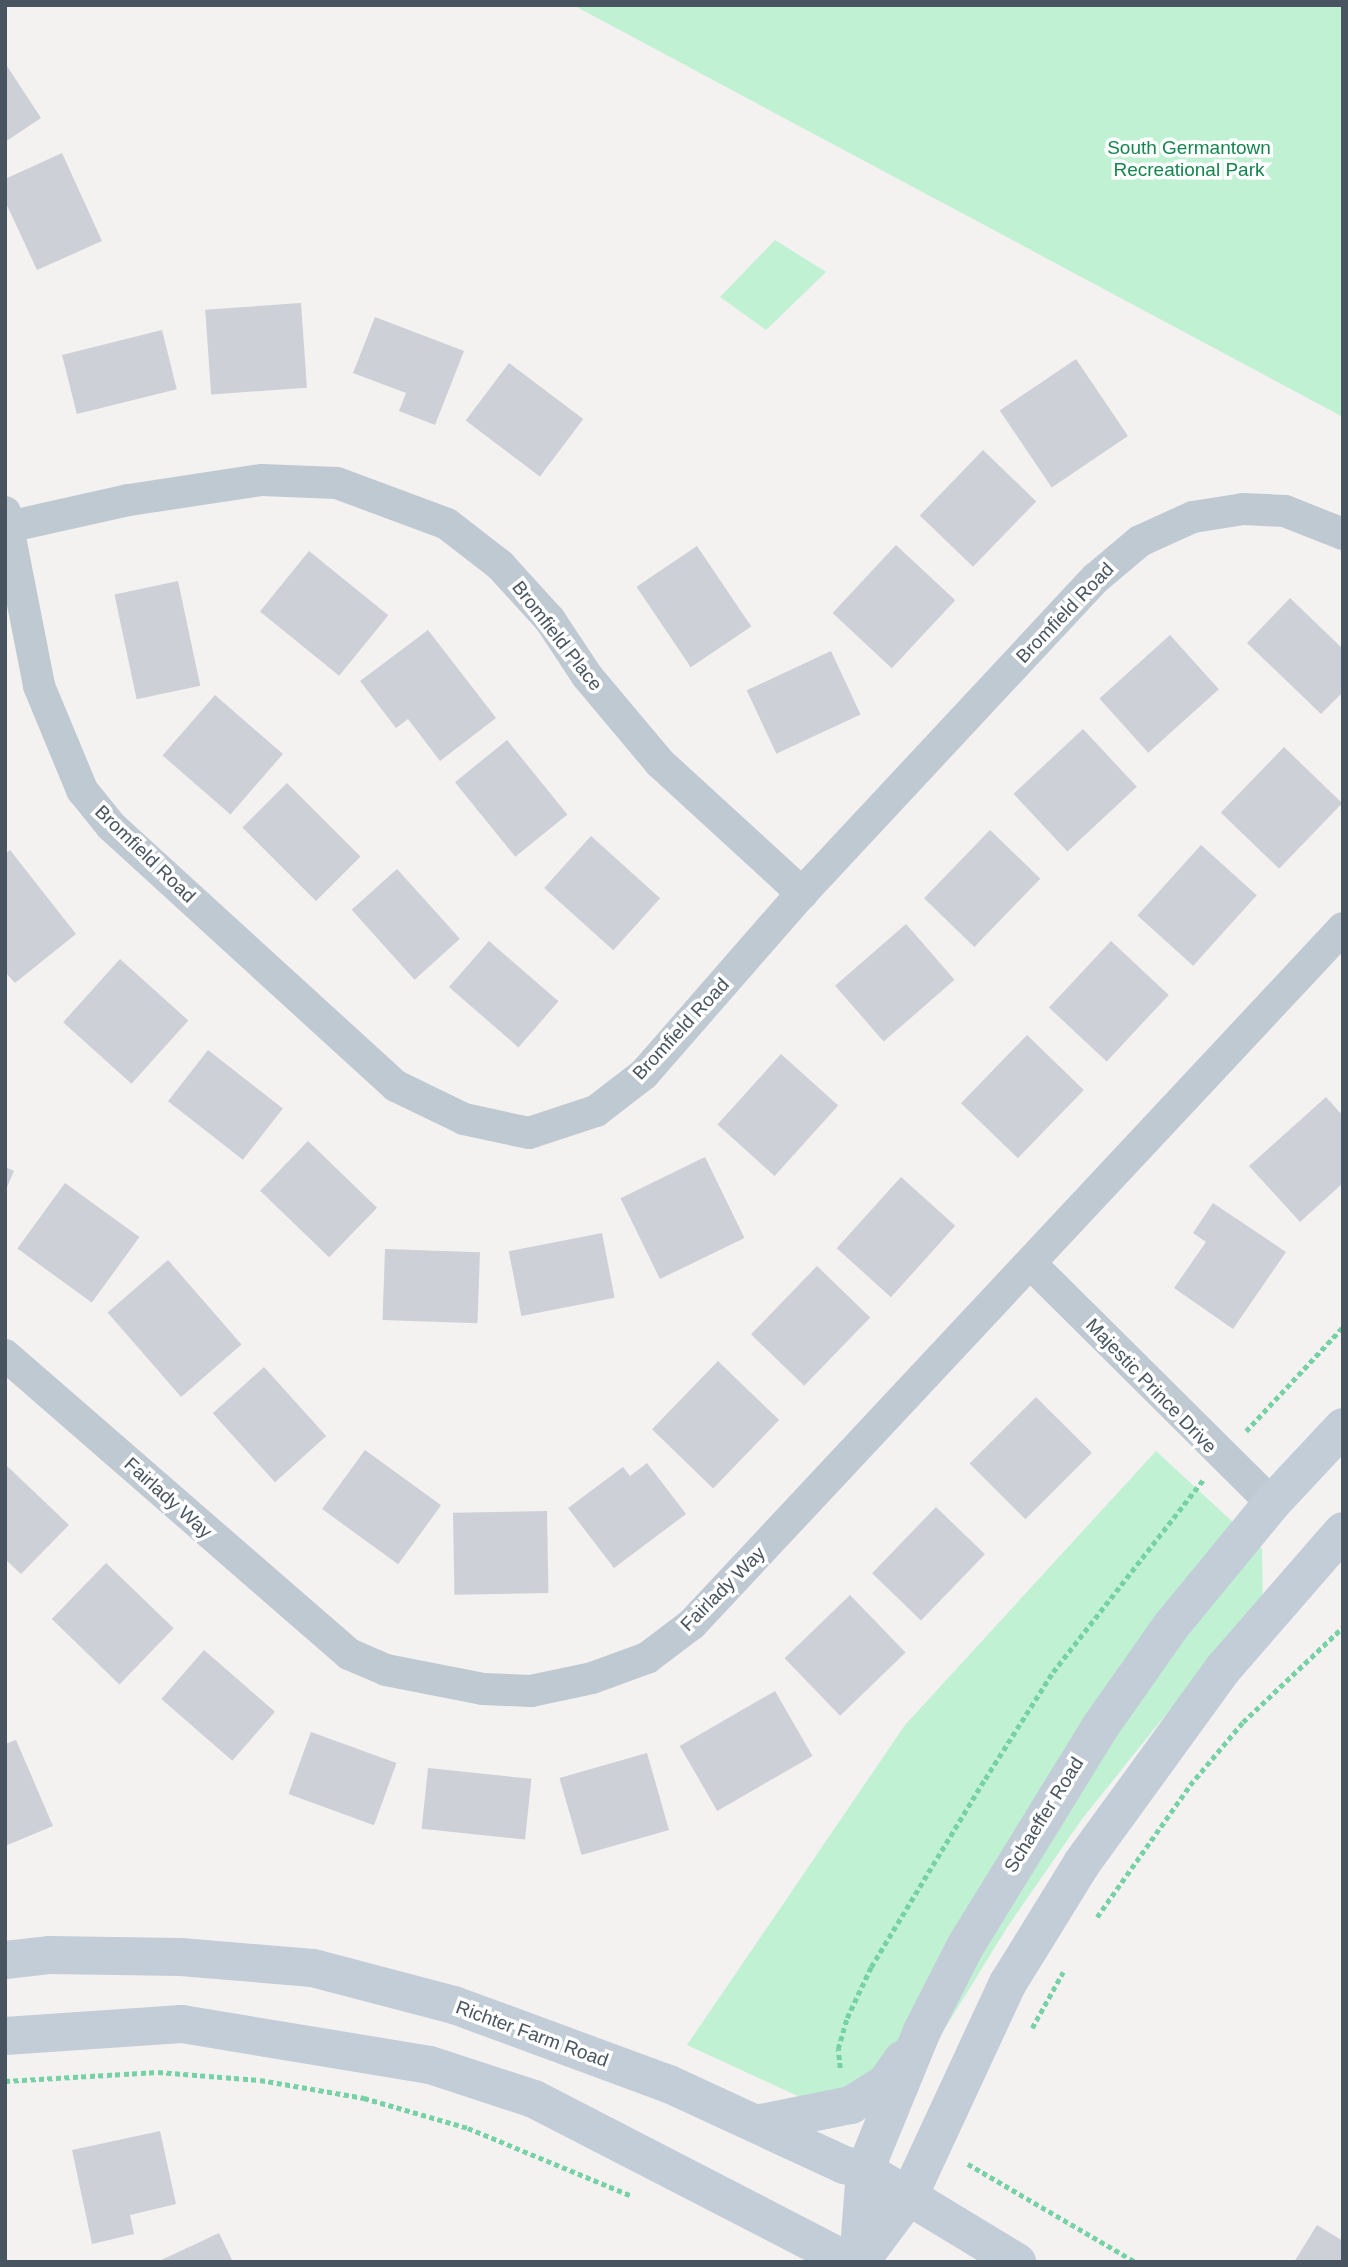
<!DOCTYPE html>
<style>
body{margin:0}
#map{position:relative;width:1348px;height:2267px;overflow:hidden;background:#f4f1f1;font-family:Arial,sans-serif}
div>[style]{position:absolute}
.green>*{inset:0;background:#c0f1d3}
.building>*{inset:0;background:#cdd0d6;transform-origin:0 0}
.path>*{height:4.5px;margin-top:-2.25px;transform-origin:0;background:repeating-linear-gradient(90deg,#76d1a5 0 5px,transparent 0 8.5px)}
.street>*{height:32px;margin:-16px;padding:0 16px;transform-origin:16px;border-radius:16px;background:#bfc9d1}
.secondary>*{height:38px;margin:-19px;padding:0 19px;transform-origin:19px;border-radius:19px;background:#c2cdd8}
span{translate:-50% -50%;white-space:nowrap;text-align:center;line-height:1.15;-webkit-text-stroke:7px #fff;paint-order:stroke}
.park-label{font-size:19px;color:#14864d}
.street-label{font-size:19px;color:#485560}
.frame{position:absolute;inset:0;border:7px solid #485560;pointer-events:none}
</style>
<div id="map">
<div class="green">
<div style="clip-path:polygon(573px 5px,1343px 5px,1343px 417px)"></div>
<div style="clip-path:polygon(775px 240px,826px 272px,766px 330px,720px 297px)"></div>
<div style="clip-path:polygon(1156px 1451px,1262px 1549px,1263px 1608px,1163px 1718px,1082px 1819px,1008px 1926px,902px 2098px,841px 2116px,687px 2045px,905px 1725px)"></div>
</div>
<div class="building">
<div style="clip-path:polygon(5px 63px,41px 118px,5px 142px)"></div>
<div style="clip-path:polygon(62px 153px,102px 241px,37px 270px,5px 201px,5px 179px)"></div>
<div style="left:301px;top:303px;width:85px;height:96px;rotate:86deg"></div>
<div style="clip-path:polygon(375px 317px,464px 351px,435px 425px,399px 411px,406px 393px,353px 373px)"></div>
<div style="left:162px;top:330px;width:61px;height:103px;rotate:76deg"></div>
<div style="left:1076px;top:359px;width:93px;height:92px;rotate:56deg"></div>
<div style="left:509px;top:363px;width:93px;height:72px;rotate:37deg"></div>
<div style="left:983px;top:450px;width:74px;height:91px;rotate:44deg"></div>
<div style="left:896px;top:545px;width:81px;height:93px;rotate:43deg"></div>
<div style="left:697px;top:546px;width:97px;height:73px;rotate:56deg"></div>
<div style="left:309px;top:551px;width:102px;height:78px;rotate:39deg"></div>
<div style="left:178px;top:581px;width:107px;height:65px;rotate:78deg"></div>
<div style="clip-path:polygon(1290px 598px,1343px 649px,1343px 692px,1321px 714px,1247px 643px)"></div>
<div style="clip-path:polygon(428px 630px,496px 718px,440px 761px,408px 719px,396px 728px,360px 681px)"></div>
<div style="left:1170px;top:635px;width:73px;height:95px;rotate:48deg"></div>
<div style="left:831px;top:651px;width:70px;height:93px;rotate:65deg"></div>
<div style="left:215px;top:695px;width:90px;height:80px;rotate:41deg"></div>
<div style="left:1083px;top:729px;width:79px;height:95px;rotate:47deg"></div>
<div style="left:507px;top:740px;width:96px;height:67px;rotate:51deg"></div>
<div style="left:1284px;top:747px;width:81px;height:91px;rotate:44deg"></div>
<div style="left:287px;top:783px;width:104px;height:63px;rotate:45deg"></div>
<div style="left:990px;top:830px;width:70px;height:95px;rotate:44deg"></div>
<div style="left:591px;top:836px;width:93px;height:70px;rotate:42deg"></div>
<div style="left:1201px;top:845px;width:75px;height:95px;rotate:42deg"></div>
<div style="clip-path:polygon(10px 850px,76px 934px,15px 983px,5px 972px,5px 854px)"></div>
<div style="left:397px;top:869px;width:94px;height:61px;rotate:48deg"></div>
<div style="left:906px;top:924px;width:74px;height:94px;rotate:49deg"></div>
<div style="left:489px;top:941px;width:92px;height:61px;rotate:41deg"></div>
<div style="left:1111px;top:941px;width:79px;height:91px;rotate:43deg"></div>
<div style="left:120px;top:959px;width:92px;height:85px;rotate:42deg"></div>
<div style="left:1027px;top:1035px;width:79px;height:95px;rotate:44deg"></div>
<div style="left:208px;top:1050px;width:95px;height:65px;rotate:38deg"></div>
<div style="left:781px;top:1054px;width:77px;height:95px;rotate:42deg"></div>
<div style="clip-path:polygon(1326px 1097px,1343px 1116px,1343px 1183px,1300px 1222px,1249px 1166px)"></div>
<div style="left:308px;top:1141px;width:96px;height:69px;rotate:44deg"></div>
<div style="left:705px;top:1157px;width:90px;height:94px;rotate:64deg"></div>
<div style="clip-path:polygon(5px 1167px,14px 1171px,5px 1192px)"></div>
<div style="left:901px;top:1177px;width:73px;height:96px;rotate:42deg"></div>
<div style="left:65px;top:1183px;width:92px;height:81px;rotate:36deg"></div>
<div style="clip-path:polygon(1213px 1203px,1286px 1252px,1233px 1329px,1174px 1288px,1206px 1242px,1193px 1233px)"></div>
<div style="left:602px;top:1233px;width:66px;height:95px;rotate:79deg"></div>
<div style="left:385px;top:1249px;width:95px;height:71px;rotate:2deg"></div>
<div style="left:168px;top:1260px;width:112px;height:80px;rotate:49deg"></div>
<div style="left:817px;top:1266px;width:74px;height:95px;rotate:44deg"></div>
<div style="left:718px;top:1361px;width:85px;height:95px;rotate:44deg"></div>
<div style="left:264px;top:1367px;width:93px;height:69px;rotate:48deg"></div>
<div style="left:1036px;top:1397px;width:79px;height:94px;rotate:45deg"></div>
<div style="left:365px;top:1450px;width:94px;height:73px;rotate:36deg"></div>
<div style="clip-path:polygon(647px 1463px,686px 1514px,614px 1568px,568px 1508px,623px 1467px,630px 1476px)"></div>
<div style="clip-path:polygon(5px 1464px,69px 1525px,21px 1574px,5px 1559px)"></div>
<div style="left:936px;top:1507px;width:68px;height:92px;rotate:44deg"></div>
<div style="left:547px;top:1511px;width:82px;height:94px;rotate:89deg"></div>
<div style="left:106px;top:1563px;width:94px;height:78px;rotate:44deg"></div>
<div style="left:850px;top:1595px;width:80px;height:91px;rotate:46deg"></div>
<div style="left:204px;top:1650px;width:94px;height:65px;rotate:41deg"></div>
<div style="left:775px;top:1691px;width:75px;height:110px;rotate:60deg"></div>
<div style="left:311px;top:1732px;width:91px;height:66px;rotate:20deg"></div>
<div style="clip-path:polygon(16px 1740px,53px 1826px,5px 1846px,5px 1744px)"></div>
<div style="left:647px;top:1753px;width:80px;height:91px;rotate:74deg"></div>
<div style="left:428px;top:1768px;width:104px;height:61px;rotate:6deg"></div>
<div style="clip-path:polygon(160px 2131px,176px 2204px,130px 2215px,134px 2234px,92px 2244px,72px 2150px)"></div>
<div style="clip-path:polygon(1317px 2225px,1343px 2241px,1343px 2262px,1294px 2262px)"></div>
<div style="clip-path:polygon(219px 2233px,233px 2262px,157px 2262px)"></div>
</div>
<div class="path">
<div style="left:1246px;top:1431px;width:142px;rotate:-47deg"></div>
<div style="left:1097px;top:1917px;width:161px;rotate:-54.8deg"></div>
<div style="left:1190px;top:1785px;width:82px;rotate:-49.9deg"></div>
<div style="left:1243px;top:1722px;width:138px;rotate:-43.5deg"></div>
<div style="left:1032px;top:2028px;width:64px;rotate:-61deg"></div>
<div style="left:840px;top:2068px;width:19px;rotate:-96deg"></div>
<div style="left:838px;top:2049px;width:32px;rotate:-74deg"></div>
<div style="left:847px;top:2018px;width:56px;rotate:-64.8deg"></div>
<div style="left:871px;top:1967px;width:220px;rotate:-58.8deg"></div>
<div style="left:985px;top:1779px;width:127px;rotate:-57.6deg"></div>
<div style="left:1053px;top:1672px;width:244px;rotate:-52deg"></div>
<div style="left:5px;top:2081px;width:153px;rotate:-3.4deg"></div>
<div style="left:158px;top:2072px;width:102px;rotate:4.5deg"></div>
<div style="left:260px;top:2080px;width:106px;rotate:9.8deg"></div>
<div style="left:364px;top:2098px;width:108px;rotate:16.1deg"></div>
<div style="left:468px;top:2128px;width:178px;rotate:22.5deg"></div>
<div style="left:968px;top:2164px;width:194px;rotate:30.3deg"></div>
</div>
<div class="street">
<div style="left:5px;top:512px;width:177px;rotate:78.9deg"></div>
<div style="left:39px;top:686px;width:113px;rotate:67.5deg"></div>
<div style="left:82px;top:790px;width:46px;rotate:51.1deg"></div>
<div style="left:111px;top:826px;width:386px;rotate:42.4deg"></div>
<div style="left:396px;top:1086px;width:76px;rotate:25.9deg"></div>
<div style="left:464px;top:1119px;width:66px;rotate:12.2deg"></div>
<div style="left:529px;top:1133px;width:71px;rotate:-18.2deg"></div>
<div style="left:596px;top:1111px;width:61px;rotate:-37.6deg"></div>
<div style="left:644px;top:1074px;width:240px;rotate:-48.9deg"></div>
<div style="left:802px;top:893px;width:431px;rotate:-47deg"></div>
<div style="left:1096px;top:578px;width:57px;rotate:-40.1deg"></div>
<div style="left:1140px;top:541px;width:58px;rotate:-24.4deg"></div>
<div style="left:1193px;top:517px;width:51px;rotate:-9.1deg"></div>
<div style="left:1243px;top:509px;width:42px;rotate:2.7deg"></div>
<div style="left:1285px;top:511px;width:62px;rotate:21.6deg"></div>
<div style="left:8px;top:527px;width:124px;rotate:-12.6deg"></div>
<div style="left:129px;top:500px;width:134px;rotate:-8.6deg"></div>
<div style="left:262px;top:480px;width:75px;rotate:2.3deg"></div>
<div style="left:337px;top:483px;width:117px;rotate:20.4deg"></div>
<div style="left:447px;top:524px;width:67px;rotate:37.7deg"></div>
<div style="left:500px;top:565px;width:74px;rotate:47.7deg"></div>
<div style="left:550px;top:620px;width:67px;rotate:56.5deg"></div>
<div style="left:587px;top:676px;width:114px;rotate:50deg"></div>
<div style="left:660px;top:763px;width:193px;rotate:42.5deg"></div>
<div style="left:1032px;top:1265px;width:338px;rotate:44.8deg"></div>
<div style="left:5px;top:1355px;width:456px;rotate:41deg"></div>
<div style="left:349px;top:1654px;width:40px;rotate:23.4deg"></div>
<div style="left:386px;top:1670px;width:99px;rotate:11.1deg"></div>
<div style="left:483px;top:1689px;width:48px;rotate:2.4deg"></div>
<div style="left:531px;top:1691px;width:62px;rotate:-12deg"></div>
<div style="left:592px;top:1678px;width:59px;rotate:-20deg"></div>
<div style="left:647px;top:1658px;width:56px;rotate:-37.1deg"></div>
<div style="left:692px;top:1624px;width:953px;rotate:-46.91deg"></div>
</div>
<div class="secondary">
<div style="left:5px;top:1960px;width:44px;rotate:-6.5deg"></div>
<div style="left:49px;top:1955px;width:132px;rotate:0.9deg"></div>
<div style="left:181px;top:1957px;width:132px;rotate:4.8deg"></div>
<div style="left:313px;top:1968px;width:146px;rotate:14.7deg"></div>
<div style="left:454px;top:2005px;width:229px;rotate:20.2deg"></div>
<div style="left:669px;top:2084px;width:193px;rotate:24.8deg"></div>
<div style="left:844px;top:2165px;width:22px;rotate:13deg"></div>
<div style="left:865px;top:2170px;width:178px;rotate:31.2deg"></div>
<div style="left:5px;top:2036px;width:177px;rotate:-3.9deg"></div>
<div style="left:182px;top:2024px;width:251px;rotate:9.4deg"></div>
<div style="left:430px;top:2065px;width:109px;rotate:18.1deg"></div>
<div style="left:534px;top:2099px;width:356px;rotate:27.3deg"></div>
<div style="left:756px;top:2124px;width:97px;rotate:-11.3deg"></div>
<div style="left:851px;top:2105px;width:41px;rotate:-32.2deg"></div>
<div style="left:886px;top:2083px;width:29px;rotate:-55deg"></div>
<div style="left:858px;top:2262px;width:92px;rotate:-85.6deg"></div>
<div style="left:865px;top:2170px;width:150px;rotate:-67.7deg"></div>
<div style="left:922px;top:2031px;width:97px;rotate:-62.9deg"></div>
<div style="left:966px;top:1945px;width:256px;rotate:-58.4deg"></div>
<div style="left:1100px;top:1727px;width:123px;rotate:-54.9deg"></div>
<div style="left:1171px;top:1626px;width:159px;rotate:-50.6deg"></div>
<div style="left:1272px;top:1503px;width:104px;rotate:-46.9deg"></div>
<div style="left:860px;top:2262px;width:82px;rotate:-53.4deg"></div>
<div style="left:909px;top:2196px;width:235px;rotate:-65.1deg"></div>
<div style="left:1008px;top:1983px;width:141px;rotate:-58.3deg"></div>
<div style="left:1082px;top:1863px;width:238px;rotate:-54deg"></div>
<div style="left:1222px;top:1670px;width:184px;rotate:-49deg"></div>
</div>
<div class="park-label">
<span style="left:1189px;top:159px">South Germantown<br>Recreational Park</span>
</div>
<div class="street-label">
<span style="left:1065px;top:613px;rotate:-46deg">Bromfield Road</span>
<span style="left:557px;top:636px;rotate:52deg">Bromfield Place</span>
<span style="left:145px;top:854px;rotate:44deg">Bromfield Road</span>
<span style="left:681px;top:1029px;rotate:-47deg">Bromfield Road</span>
<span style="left:1151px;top:1386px;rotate:46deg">Majestic Prince Drive</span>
<span style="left:168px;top:1498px;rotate:42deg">Fairlady Way</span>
<span style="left:723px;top:1589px;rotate:-45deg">Fairlady Way</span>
<span style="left:1044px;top:1815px;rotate:-58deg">Schaeffer Road</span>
<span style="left:532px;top:2034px;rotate:20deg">Richter Farm Road</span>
</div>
<div class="frame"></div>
</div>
